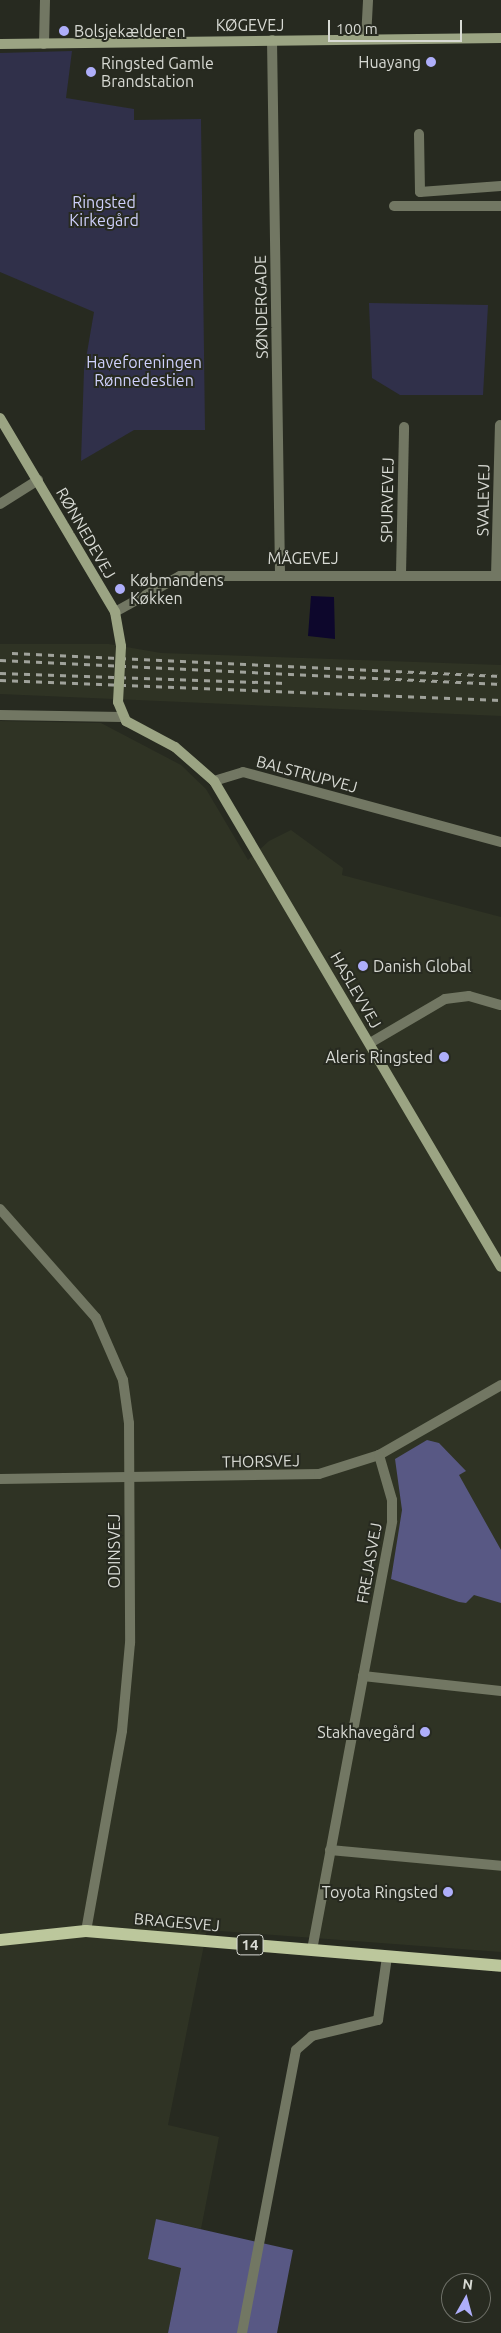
<!DOCTYPE html>
<meta charset="utf-8">
<style>
body{margin:0}
#map{position:relative;width:501px;height:2333px;overflow:hidden;background:#272a20;font-family:Ubuntu,sans-serif}
div>[style]{position:absolute}
.built>*{inset:0;background:#2f3324}
.green>*{inset:0;background:#30304a}
.forest>*{inset:0;background:#585884}
.water>*{inset:0;background:#0d072c}
.street>*{height:10px;margin:-5px;padding:0 5px;transform-origin:5px;border-radius:5px;background:#727763}
.secondary>*{height:10px;margin:-5px;padding:0 5px;transform-origin:5px;border-radius:5px;background:#9ba483}
.primary>*{height:12px;margin:-6px;padding:0 6px;transform-origin:6px;border-radius:6px;background:#bcc79c}
.rail>*{height:2.5px;margin-top:-1.25px;transform-origin:0;background:repeating-linear-gradient(90deg,#a0a29b 0 6px,transparent 0 12px)}
.secondary-bridge>*{height:10px;margin:-5px;padding:0 5px;transform-origin:5px;border-radius:5px;background:#9ba483}
.dots>*{width:14px;height:14px;translate:-50% -50%;box-sizing:border-box;border:2px solid #272a20;border-radius:50%}
span{translate:-50% -50%;white-space:nowrap;text-align:center;line-height:1.15;-webkit-text-stroke:4px #272a20;paint-order:stroke}
.shield-label span{padding:1px 4px;background:#272a20;border:1px solid;border-radius:4px;-webkit-text-stroke-width:0}
.shield-label{font-size:15px;color:#d8dad4;font-weight:700}
.street-label{font-size:16px;color:#d8dad4}
.poi-label{font-size:16px;color:#d8dad4}
.left{translate:0 -50%;text-align:left}
.right{translate:-100% -50%;text-align:right}
.park-label{font-size:16px;color:#cfd0fc}
.north{position:absolute;left:441px;top:2273px;width:50px;height:50px;box-sizing:border-box;background:#272a20;border:1px solid #6e7068;border-radius:50%;rotate:7deg;font-size:14px;font-weight:700;line-height:20px;text-align:center;color:#d8dad4}
.north::after{content:'';display:block;margin:auto;width:18px;height:22px;background:#aeaefa;clip-path:polygon(50% 0,100% 100%,50% 72%,0 100%)}
.scale{position:absolute;left:328px;top:20px;width:134px;height:22px;box-sizing:border-box;border:2px solid #d8dad4;border-top:0;padding-left:6px;font-size:15px;line-height:18px;white-space:nowrap;color:#d8dad4;-webkit-text-stroke:4px #272a20;paint-order:stroke}
</style>
<div id="map">
<div class="built">
<div style="clip-path:polygon(0 644px,109px 644px,161px 653px,501px 665px,501px 716px,0 694px)"></div>
<div style="clip-path:polygon(0 721px,101px 723px,181px 765px,206px 789px,248px 860px,269px 841px,291px 830px,343px 868px,342px 875px,501px 917px,501px 1952px,207px 1930px,168px 2125px,219px 2137px,201px 2229px,156px 2219px,181px 2268px,168px 2333px,0 2333px)"></div>
</div>
<div class="green">
<div style="clip-path:polygon(72px 51px,66px 98px,134px 109px,134px 120px,201px 119px,205px 430px,134px 430px,81px 461px,84px 370px,94px 312px,0 272px,0 53px)"></div>
<div style="clip-path:polygon(369px 303px,488px 305px,483px 395px,400px 395px,372px 378px)"></div>
</div>
<div class="forest">
<div style="clip-path:polygon(427px 1440px,439px 1443px,466px 1471px,459px 1475px,501px 1550px,501px 1603px,474px 1595px,466px 1603px,459px 1602px,391px 1579px,402px 1510px,395px 1459px)"></div>
<div style="clip-path:polygon(156px 2219px,293px 2250px,277px 2333px,168px 2333px,181px 2268px,148px 2259px)"></div>
</div>
<div class="water">
<div style="clip-path:polygon(311px 596px,334px 597px,335px 639px,308px 636px)"></div>
</div>
<div class="street">
<div style="left:366px;top:39px;width:39px;rotate:-87deg"></div>
<div style="left:272px;top:40px;width:533px;rotate:89.14deg"></div>
<div style="left:44px;top:44px;width:44px;rotate:-88.7deg"></div>
<div style="left:419px;top:134px;width:58px;rotate:89deg"></div>
<div style="left:420px;top:192px;width:81px;rotate:-4.2deg"></div>
<div style="left:394px;top:206px;width:107px"></div>
<div style="left:0;top:504px;width:45px;rotate:-32.3deg"></div>
<div style="left:401px;top:574px;width:147px;rotate:-88.8deg"></div>
<div style="left:496px;top:576px;width:151px;rotate:-88.5deg"></div>
<div style="left:115px;top:612px;width:74px;rotate:-29deg"></div>
<div style="left:180px;top:576px;width:321px"></div>
<div style="left:0;top:715px;width:122px;rotate:0.9deg"></div>
<div style="left:214px;top:781px;width:30px;rotate:-17deg"></div>
<div style="left:243px;top:772px;width:267px;rotate:15.2deg"></div>
<div style="left:370px;top:1043px;width:87px;rotate:-30.4deg"></div>
<div style="left:445px;top:999px;width:24px;rotate:-7deg"></div>
<div style="left:469px;top:996px;width:33px;rotate:16deg"></div>
<div style="left:0;top:1209px;width:145px;rotate:48.6deg"></div>
<div style="left:96px;top:1318px;width:68px;rotate:66.5deg"></div>
<div style="left:123px;top:1380px;width:43px;rotate:82.1deg"></div>
<div style="left:129px;top:1423px;width:220px;rotate:89.7deg"></div>
<div style="left:130px;top:1643px;width:88px;rotate:95.2deg"></div>
<div style="left:122px;top:1731px;width:203px;rotate:100.2deg"></div>
<div style="left:0;top:1479px;width:319px;rotate:-0.9deg"></div>
<div style="left:319px;top:1474px;width:63px;rotate:-17.6deg"></div>
<div style="left:379px;top:1455px;width:141px;rotate:-29.8deg"></div>
<div style="left:363px;top:1676px;width:139px;rotate:6.2deg"></div>
<div style="left:330px;top:1850px;width:172px;rotate:5.3deg"></div>
<div style="left:312px;top:1950px;width:436px;rotate:-79.4deg"></div>
<div style="left:392px;top:1521px;width:21px;rotate:-90deg"></div>
<div style="left:392px;top:1500px;width:47px;rotate:-106.1deg"></div>
<div style="left:242px;top:2333px;width:288px;rotate:-79.2deg"></div>
<div style="left:296px;top:2050px;width:21px;rotate:-41deg"></div>
<div style="left:312px;top:2036px;width:68px;rotate:-13.6deg"></div>
<div style="left:378px;top:2020px;width:64px;rotate:-81.9deg"></div>
</div>
<div class="secondary">
<div style="left:0;top:44px;width:501px;rotate:-0.69deg"></div>
<div style="left:0;top:418px;width:226px;rotate:59.3deg"></div>
<div style="left:115px;top:612px;width:35px;rotate:80deg"></div>
<div style="left:118px;top:702px;width:21px;rotate:67deg"></div>
<div style="left:126px;top:721px;width:55px;rotate:28deg"></div>
<div style="left:175px;top:747px;width:52px;rotate:41.1deg"></div>
<div style="left:214px;top:781px;width:564px;rotate:59.44deg"></div>
</div>
<div class="primary">
<div style="left:0;top:1940px;width:86px;rotate:-6deg"></div>
<div style="left:86px;top:1931px;width:416px;rotate:4.8deg"></div>
</div>
<div class="rail">
<div style="left:12px;top:653px;width:490px;rotate:2.7deg"></div>
<div style="left:0;top:660px;width:502px;rotate:2.74deg"></div>
<div style="left:0;top:673px;width:286px;rotate:2deg"></div>
<div style="left:0;top:680px;width:501px;rotate:2.29deg"></div>
</div>
<div class="secondary-bridge">
<div style="left:118px;top:702px;width:56px;rotate:-86.9deg"></div>
</div>
<div class="dots">
<div style="left:64px;top:31px;background:#aeaefa"></div>
<div style="left:431px;top:62px;background:#aeaefa"></div>
<div style="left:91px;top:72px;background:#aeaefa"></div>
<div style="left:120px;top:589px;background:#aeaefa"></div>
<div style="left:363px;top:966px;background:#aeaefa"></div>
<div style="left:444px;top:1057px;background:#aeaefa"></div>
<div style="left:425px;top:1732px;background:#aeaefa"></div>
<div style="left:448px;top:1892px;background:#aeaefa"></div>
</div>
<div class="shield-label">
<span style="left:250px;top:1945px">14</span>
</div>
<div class="street-label">
<span style="left:250px;top:25px">KØGEVEJ</span>
<span style="left:261px;top:307px;rotate:-91deg">SØNDERGADE</span>
<span style="left:387px;top:500px;rotate:-89deg">SPURVEVEJ</span>
<span style="left:483px;top:500px;rotate:-89deg">SVALEVEJ</span>
<span style="left:86px;top:533px;rotate:60deg">RØNNEDEVEJ</span>
<span style="left:303px;top:558px">MÅGEVEJ</span>
<span style="left:307px;top:774px;rotate:15deg">BALSTRUPVEJ</span>
<span style="left:356px;top:990px;rotate:60deg">HASLEVVEJ</span>
<span style="left:261px;top:1461px;rotate:-1deg">THORSVEJ</span>
<span style="left:114px;top:1551px;rotate:-90deg">ODINSVEJ</span>
<span style="left:369px;top:1563px;rotate:-80deg">FREJASVEJ</span>
<span style="left:177px;top:1922px;rotate:5deg">BRAGESVEJ</span>
</div>
<div class="poi-label">
<span class="left" style="left:74px;top:31px">Bolsjekælderen</span>
<span class="right" style="left:421px;top:62px">Huayang</span>
<span class="left" style="left:101px;top:72px">Ringsted Gamle<br>Brandstation</span>
<span class="left" style="left:130px;top:589px">Købmandens<br>Køkken</span>
<span class="left" style="left:373px;top:966px">Danish Global</span>
<span class="right" style="left:433px;top:1057px">Aleris Ringsted</span>
<span class="right" style="left:415px;top:1732px">Stakhavegård</span>
<span class="right" style="left:438px;top:1892px">Toyota Ringsted</span>
</div>
<div class="park-label">
<span style="left:104px;top:211px">Ringsted<br>Kirkegård</span>
<span style="left:144px;top:371px">Haveforeningen<br>Rønnedestien</span>
</div>
<div class="north">N</div>
<div class="scale">100 m</div>
</div>
